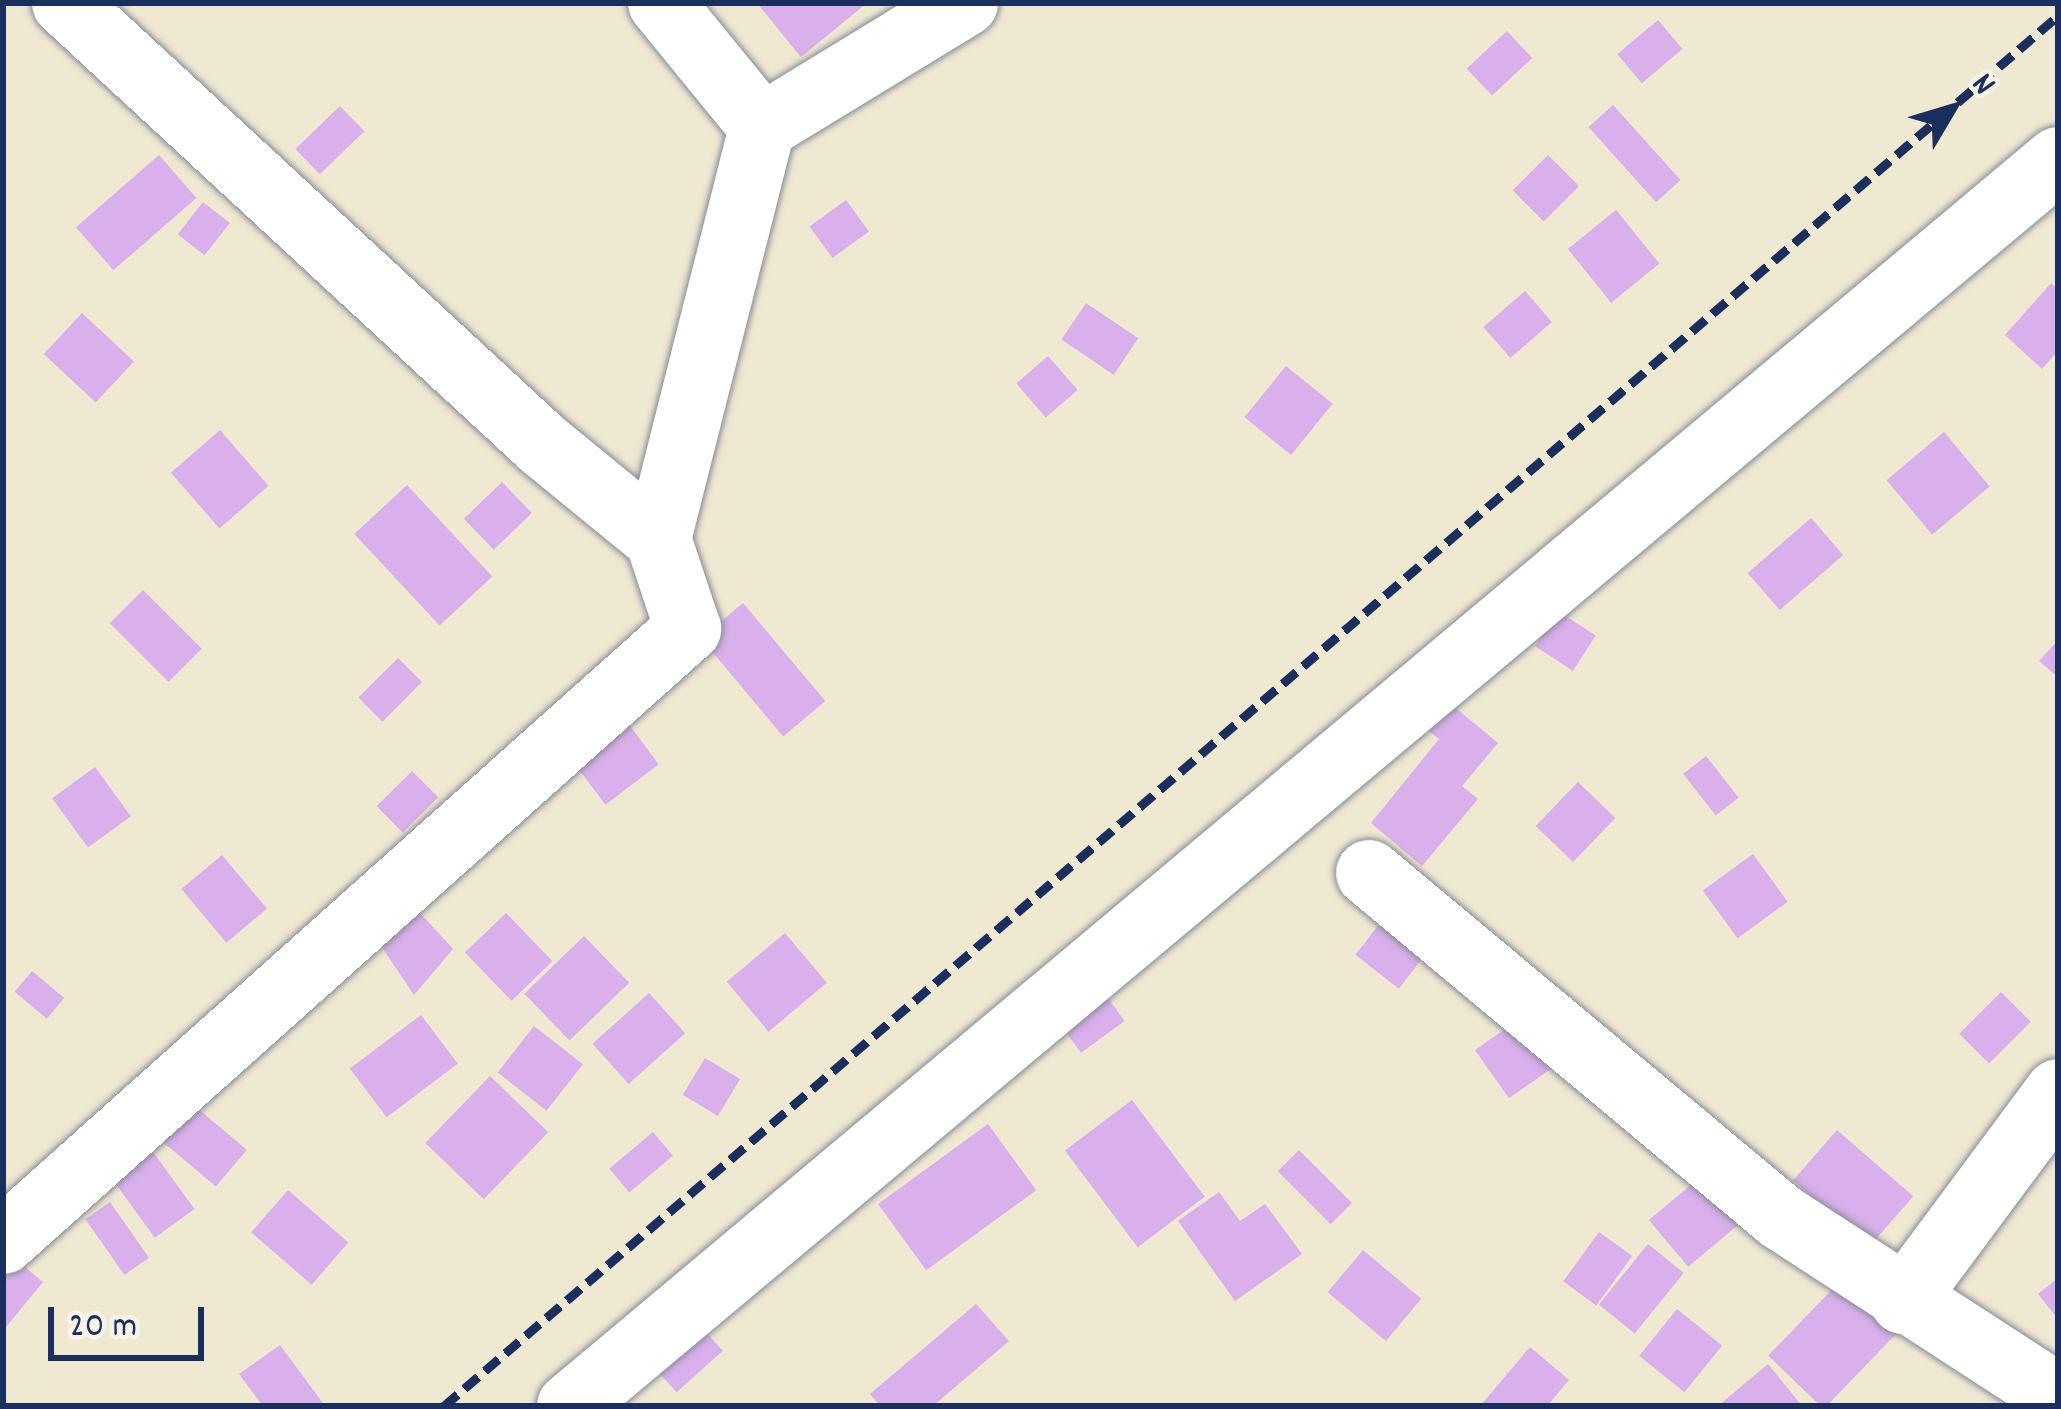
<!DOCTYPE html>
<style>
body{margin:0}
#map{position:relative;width:2061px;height:1409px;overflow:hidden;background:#f0e9d2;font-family:Dekko,sans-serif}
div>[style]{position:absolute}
.building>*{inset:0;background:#d9afec;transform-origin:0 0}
.roads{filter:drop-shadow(0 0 3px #868c98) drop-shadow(0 0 3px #868c98)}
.minor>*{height:66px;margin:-33px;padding:0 33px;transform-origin:33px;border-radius:33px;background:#fff}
.rail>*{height:9px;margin-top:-4.5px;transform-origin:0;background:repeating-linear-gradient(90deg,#1b2f5e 0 18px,transparent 0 27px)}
span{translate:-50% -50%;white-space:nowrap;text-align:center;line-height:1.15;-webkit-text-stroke:9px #f7f3e8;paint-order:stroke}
.frame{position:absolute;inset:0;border:6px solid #1b2f5e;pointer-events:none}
.north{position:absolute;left:1893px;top:48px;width:120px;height:120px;-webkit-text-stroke:9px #f7f3e8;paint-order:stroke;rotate:52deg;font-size:33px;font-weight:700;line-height:48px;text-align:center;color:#1b2f5e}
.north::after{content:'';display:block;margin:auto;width:42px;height:54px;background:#1b2f5e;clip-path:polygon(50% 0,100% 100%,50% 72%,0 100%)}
.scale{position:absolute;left:48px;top:1307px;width:156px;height:54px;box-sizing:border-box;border:6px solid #1b2f5e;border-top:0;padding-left:15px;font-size:36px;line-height:42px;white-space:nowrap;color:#1b2f5e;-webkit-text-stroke:9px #f7f3e8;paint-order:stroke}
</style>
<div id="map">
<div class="building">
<div style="clip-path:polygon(757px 3px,867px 3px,801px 57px)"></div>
<div style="left:1658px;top:20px;width:38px;height:53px;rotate:50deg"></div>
<div style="left:1507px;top:31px;width:37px;height:55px;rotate:47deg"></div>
<div style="left:1613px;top:105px;width:101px;height:33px;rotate:48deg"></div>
<div style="left:340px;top:106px;width:35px;height:62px;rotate:46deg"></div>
<div style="left:159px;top:155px;width:57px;height:110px;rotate:49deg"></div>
<div style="left:1548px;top:155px;width:44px;height:50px;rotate:45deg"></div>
<div style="left:846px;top:200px;width:39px;height:45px;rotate:54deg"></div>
<div style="left:203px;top:202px;width:34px;height:41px;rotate:38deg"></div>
<div style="left:1616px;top:210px;width:69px;height:62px;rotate:51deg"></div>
<div style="clip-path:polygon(2051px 283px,2058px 289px,2058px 351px,2042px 369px,2005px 335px)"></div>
<div style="left:1525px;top:291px;width:41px;height:55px;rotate:49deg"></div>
<div style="left:1086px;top:303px;width:63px;height:44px;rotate:34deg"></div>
<div style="left:82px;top:313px;width:71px;height:56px;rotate:43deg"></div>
<div style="left:1048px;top:356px;width:45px;height:42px;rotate:49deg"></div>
<div style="left:1286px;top:366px;width:60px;height:66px;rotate:39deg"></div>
<div style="left:220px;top:430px;width:74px;height:65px;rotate:49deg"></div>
<div style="left:1944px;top:432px;width:71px;height:75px;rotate:50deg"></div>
<div style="left:502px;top:482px;width:43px;height:53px;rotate:46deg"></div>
<div style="left:407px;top:485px;width:125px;height:72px;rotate:47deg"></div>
<div style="left:1811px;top:518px;width:49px;height:84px;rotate:49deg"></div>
<div style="left:143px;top:590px;width:83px;height:47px;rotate:45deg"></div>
<div style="left:743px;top:603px;width:128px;height:55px;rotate:50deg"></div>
<div style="left:1558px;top:611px;width:45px;height:42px;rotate:33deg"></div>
<div style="clip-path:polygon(2058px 640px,2058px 677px,2039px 661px)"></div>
<div style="left:398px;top:658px;width:34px;height:56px;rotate:45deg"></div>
<div style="clip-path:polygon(1446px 700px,1498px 743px,1462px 786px,1478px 799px,1422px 866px,1371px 823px,1439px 739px,1423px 726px)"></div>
<div style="left:630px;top:726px;width:48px;height:67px;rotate:53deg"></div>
<div style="left:1706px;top:756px;width:53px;height:29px;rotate:52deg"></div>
<div style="left:95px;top:767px;width:61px;height:53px;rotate:54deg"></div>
<div style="left:412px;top:771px;width:37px;height:50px;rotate:45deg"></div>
<div style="left:1578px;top:782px;width:52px;height:61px;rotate:44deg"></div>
<div style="left:1753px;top:854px;width:59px;height:62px;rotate:54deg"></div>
<div style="left:222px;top:855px;width:70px;height:53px;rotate:50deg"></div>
<div style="clip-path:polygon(412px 904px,453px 949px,414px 995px,373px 934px)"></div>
<div style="left:506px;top:913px;width:67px;height:57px;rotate:46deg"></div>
<div style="left:1388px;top:913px;width:55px;height:53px;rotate:38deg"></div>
<div style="left:785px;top:933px;width:65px;height:76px;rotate:50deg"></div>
<div style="left:584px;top:936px;width:65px;height:83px;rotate:46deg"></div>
<div style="left:32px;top:971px;width:42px;height:27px;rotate:40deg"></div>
<div style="left:1097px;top:983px;width:47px;height:54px;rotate:54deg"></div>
<div style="left:2001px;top:992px;width:42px;height:59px;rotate:45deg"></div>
<div style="left:649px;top:993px;width:54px;height:76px;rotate:48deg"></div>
<div style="left:421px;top:1015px;width:61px;height:89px;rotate:53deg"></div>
<div style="left:1525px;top:1015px;width:59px;height:61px;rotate:55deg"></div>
<div style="left:534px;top:1026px;width:62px;height:59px;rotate:38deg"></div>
<div style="left:705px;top:1058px;width:41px;height:43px;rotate:31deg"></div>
<div style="left:490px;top:1076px;width:81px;height:93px;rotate:44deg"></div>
<div style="left:184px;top:1097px;width:82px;height:48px;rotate:40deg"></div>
<div style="left:1132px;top:1100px;width:121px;height:84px;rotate:53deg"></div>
<div style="left:988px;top:1124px;width:82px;height:136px;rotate:54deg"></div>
<div style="left:1837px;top:1130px;width:101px;height:67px;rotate:41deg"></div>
<div style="left:653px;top:1132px;width:31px;height:57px;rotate:50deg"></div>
<div style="left:148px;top:1145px;width:79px;height:49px;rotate:54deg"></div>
<div style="left:1299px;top:1150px;width:75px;height:30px;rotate:45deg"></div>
<div style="left:1711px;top:1168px;width:61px;height:81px;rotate:50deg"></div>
<div style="left:288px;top:1190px;width:80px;height:56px;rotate:41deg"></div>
<div style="clip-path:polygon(1219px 1192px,1240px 1221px,1265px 1204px,1302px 1254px,1235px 1301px,1178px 1221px)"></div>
<div style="left:110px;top:1202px;width:68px;height:30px;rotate:55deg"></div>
<div style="left:1599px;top:1232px;width:41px;height:61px;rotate:36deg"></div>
<div style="left:1648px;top:1244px;width:46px;height:78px;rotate:39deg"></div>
<div style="clip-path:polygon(3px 1249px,43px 1282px,6px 1327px,3px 1325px)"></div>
<div style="left:1363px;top:1250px;width:76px;height:55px;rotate:40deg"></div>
<div style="left:1846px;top:1275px;width:77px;height:112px;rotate:44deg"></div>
<div style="clip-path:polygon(2058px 1278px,2058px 1319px,2038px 1294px)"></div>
<div style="clip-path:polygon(976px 1304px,1009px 1341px,933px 1406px,880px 1406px,870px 1394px)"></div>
<div style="left:1677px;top:1309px;width:58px;height:60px;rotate:39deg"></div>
<div style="left:696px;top:1321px;width:40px;height:62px;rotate:48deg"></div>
<div style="clip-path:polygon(280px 1345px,325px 1406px,263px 1406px,239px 1374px)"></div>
<div style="clip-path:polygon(1530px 1347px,1569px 1380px,1547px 1406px,1480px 1406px)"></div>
<div style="clip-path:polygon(1768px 1364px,1802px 1406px,1718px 1406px)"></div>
</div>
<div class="roads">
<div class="minor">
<div style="left:65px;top:3px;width:650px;rotate:42.75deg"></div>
<div style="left:542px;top:444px;width:150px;rotate:39.3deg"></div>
<div style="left:658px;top:539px;width:425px;rotate:-75.8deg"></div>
<div style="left:762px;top:127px;width:238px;rotate:-31.4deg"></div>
<div style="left:661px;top:3px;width:160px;rotate:50.8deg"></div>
<div style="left:1369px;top:873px;width:537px;rotate:39.86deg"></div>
<div style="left:1781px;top:1217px;width:330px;rotate:33deg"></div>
<div style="left:3px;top:1241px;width:919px;rotate:-41.78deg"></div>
<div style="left:688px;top:629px;width:95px;rotate:-108.4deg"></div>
<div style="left:1903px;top:1301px;width:260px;rotate:-53.4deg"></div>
<div style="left:570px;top:1406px;width:1941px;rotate:-39.94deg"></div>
</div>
</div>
<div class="rail">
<div style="left:444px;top:1406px;width:2130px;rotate:-40.74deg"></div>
</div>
<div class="frame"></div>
<div class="north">N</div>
<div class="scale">20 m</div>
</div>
